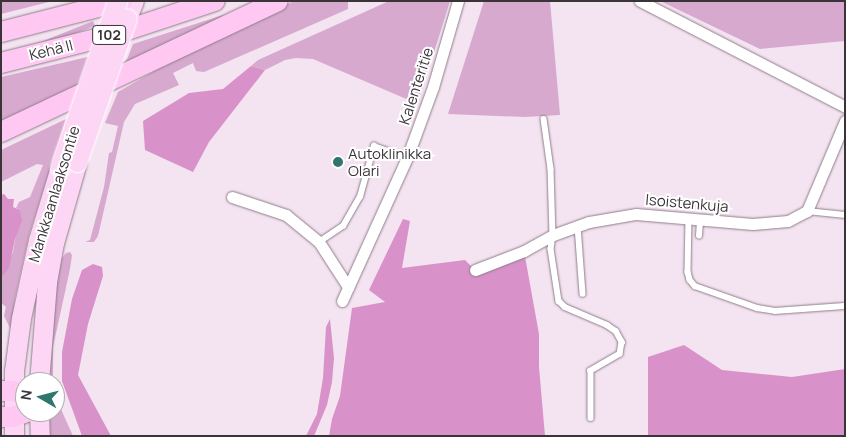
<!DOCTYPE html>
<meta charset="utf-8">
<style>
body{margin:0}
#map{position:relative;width:846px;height:437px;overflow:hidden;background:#f4e3f0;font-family:Manrope,sans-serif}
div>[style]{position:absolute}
.green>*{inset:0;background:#d8a9ce;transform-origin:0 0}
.forest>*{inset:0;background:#d991ca}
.roads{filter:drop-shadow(0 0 1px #8d7e89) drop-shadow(0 0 1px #8d7e89)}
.service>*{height:5.5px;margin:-2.75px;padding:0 2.75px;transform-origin:2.75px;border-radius:2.75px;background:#fff}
.minor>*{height:11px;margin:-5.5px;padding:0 5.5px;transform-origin:5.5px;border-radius:5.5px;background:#fff}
.primary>*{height:19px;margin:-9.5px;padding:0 9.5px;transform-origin:9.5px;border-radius:9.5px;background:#fed6f5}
.trunk>*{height:20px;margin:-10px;padding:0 10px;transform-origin:10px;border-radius:10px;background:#fec8f2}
.bridges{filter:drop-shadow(0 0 1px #fff) drop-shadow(0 0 1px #fff)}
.primary-bridge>*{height:19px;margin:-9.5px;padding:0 9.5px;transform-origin:9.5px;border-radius:9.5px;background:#fed6f5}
.dots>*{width:14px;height:14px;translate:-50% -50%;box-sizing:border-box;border:2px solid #fff;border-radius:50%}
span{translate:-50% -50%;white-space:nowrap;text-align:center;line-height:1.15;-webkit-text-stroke:4px #fff;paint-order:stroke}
.shield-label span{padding:1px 4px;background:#fff;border:1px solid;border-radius:4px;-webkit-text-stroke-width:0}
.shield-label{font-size:14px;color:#3a3439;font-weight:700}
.street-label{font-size:15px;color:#3a3439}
.poi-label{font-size:15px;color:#3a3439}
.left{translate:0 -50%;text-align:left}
.frame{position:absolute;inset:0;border:2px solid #3a3439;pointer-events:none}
.north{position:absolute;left:15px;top:372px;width:50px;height:50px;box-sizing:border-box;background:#fff;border:1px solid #b0aeb0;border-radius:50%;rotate:278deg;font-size:14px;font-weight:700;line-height:20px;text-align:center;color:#3a3439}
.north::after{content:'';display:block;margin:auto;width:18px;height:22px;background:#2f766e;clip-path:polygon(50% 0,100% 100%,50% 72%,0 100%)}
</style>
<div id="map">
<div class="green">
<div style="clip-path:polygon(1px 1px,53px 1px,1px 14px)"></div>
<div style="clip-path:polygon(294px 1px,348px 1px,348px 9px,204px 72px,196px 71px,193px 63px,173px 73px,179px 85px,135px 104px,124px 122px,98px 236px,94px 242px,85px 242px,90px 240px,104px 187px,109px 153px,112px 152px,118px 126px,105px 123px,118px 92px,175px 59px)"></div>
<div style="clip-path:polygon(389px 1px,450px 1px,418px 104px,313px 59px,296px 58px,285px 60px,265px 70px,251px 66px,258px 60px)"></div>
<div style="clip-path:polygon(484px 1px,550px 1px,560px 115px,525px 117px,448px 114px)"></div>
<div style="clip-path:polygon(660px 1px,845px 1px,845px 41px,760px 49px)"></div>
<div style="clip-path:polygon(223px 15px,224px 17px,126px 62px,133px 44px)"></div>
<div style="left:93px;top:21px;width:5px;height:95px;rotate:68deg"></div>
<div style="clip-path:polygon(92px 56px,80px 87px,1px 124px,1px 77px)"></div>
<div style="clip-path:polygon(66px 119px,29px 235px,15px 298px,11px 330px,4px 316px,6px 307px,1px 303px,1px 278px,13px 252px,20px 210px,16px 208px,19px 202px,30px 197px,43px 165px,37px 164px,1px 182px,1px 150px)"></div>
<div style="clip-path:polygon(70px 252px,72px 255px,70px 269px,53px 347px,53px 382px,47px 382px,58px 263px,66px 253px)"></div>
<div style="clip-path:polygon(55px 391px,60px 407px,73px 436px,48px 436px,47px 412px,55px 412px)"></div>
</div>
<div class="forest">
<div style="clip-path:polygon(251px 66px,265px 70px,209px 142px,193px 172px,145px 150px,143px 121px,189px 93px,223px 89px)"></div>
<div style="clip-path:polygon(4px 194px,8px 199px,14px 199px,13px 207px,20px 210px,22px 221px,15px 239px,9px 268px,1px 278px,1px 195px)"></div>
<div style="clip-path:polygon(403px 219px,410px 221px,402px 268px,465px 260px,475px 270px,524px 251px,539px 334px,539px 367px,545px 436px,329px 436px,332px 419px,340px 396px,352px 308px,385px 302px,369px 290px)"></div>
<div style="clip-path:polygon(93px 264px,102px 267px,103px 276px,88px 324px,78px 375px,111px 436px,82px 436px,62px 381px,62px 352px,72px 299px,82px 270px)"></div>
<div style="clip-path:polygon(330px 319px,334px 358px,332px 382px,327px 405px,314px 436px,306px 436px,317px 414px,323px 378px,326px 327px)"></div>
<div style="clip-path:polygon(684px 345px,722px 370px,792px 377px,845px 369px,845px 436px,648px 436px,648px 357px)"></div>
</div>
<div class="roads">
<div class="service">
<div style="left:544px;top:119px;width:50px;rotate:82deg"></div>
<div style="left:551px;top:169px;width:66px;rotate:88.3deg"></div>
<div style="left:553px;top:235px;width:14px;rotate:98deg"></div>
<div style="left:551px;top:249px;width:53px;rotate:81.3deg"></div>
<div style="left:559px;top:301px;width:8px;rotate:45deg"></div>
<div style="left:565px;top:307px;width:46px;rotate:23.2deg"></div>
<div style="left:607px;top:325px;width:11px;rotate:34deg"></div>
<div style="left:616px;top:331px;width:13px;rotate:61deg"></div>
<div style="left:622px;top:342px;width:12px;rotate:99deg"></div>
<div style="left:620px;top:354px;width:34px;rotate:150deg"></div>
<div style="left:591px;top:371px;width:47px;rotate:90deg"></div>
<div style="left:807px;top:211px;width:38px;rotate:6deg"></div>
<div style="left:689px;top:219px;width:53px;rotate:91.1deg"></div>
<div style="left:688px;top:272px;width:8px;rotate:76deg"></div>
<div style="left:690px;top:280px;width:8px;rotate:50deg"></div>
<div style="left:695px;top:286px;width:66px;rotate:19.5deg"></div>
<div style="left:757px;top:308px;width:18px;rotate:9deg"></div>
<div style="left:775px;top:311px;width:69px;rotate:-4.1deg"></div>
<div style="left:578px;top:226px;width:68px;rotate:85.8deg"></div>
<div style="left:699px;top:236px;width:16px;rotate:-86deg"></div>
<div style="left:319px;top:242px;width:29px;rotate:-34deg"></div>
<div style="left:343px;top:226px;width:34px;rotate:-60deg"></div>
<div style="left:360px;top:197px;width:53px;rotate:-74.6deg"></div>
<div style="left:374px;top:146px;width:35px;rotate:20deg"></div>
</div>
<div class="minor">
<div style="left:640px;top:1px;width:231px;rotate:27.3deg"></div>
<div style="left:232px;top:197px;width:57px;rotate:18.4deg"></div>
<div style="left:286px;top:215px;width:43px;rotate:39.3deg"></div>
<div style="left:319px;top:242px;width:54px;rotate:57.2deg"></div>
<div style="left:475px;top:270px;width:53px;rotate:-21.2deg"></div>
<div style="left:524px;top:251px;width:33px;rotate:-29deg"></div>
<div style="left:553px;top:235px;width:38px;rotate:-20deg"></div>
<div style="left:589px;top:222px;width:48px;rotate:-9.7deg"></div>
<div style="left:636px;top:214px;width:117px;rotate:4.9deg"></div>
<div style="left:753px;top:224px;width:35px;rotate:-5deg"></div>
<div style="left:788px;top:221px;width:21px;rotate:-28deg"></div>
<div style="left:807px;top:211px;width:98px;rotate:-67.1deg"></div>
<div style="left:342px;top:301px;width:157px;rotate:-65.6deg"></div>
<div style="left:407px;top:158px;width:76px;rotate:-69.9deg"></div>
<div style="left:433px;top:87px;width:90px;rotate:-73.8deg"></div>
</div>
<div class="primary">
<div style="left:127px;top:18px;width:18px;rotate:-68deg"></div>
<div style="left:39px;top:382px;width:100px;rotate:-85.4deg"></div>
<div style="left:47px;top:282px;width:40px;rotate:-80deg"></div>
<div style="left:54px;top:243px;width:84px;rotate:-74.1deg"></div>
<div style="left:39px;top:412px;width:24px;rotate:88deg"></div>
<div style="left:14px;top:436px;width:65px;rotate:-90deg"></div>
<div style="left:14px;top:371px;width:53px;rotate:-82.5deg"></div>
<div style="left:21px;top:318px;width:80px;rotate:-77.7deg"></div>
<div style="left:38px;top:240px;width:76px;rotate:-73.2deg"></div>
</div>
<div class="trunk">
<div style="left:1px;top:32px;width:125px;rotate:-14.4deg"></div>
<div style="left:1px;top:63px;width:118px;rotate:-14.3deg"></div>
<div style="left:115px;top:34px;width:105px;rotate:-18.3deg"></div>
<div style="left:1px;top:132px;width:306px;rotate:-25.3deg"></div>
<div style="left:1px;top:391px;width:12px"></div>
<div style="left:13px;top:391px;width:13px;rotate:18deg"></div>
<div style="left:1px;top:417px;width:12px"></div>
<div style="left:13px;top:417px;width:15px;rotate:-20deg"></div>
</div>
</div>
<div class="bridges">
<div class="primary-bridge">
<div style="left:77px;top:162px;width:152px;rotate:-70.9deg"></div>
<div style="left:60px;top:167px;width:176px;rotate:-71deg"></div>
</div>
</div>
<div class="dots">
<div style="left:338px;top:162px;background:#2f766e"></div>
</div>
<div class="shield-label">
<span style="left:109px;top:35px">102</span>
</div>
<div class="street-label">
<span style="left:51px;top:50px;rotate:-14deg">Kehä II</span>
<span style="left:416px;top:86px;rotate:-72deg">Kalenteritie</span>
<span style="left:54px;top:194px;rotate:-73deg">Mankkaanlaaksontie</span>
<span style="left:687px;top:203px;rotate:5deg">Isoistenkuja</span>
</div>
<div class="poi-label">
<span class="left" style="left:348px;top:162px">Autoklinikka<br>Olari</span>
</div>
<div class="frame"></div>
<div class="north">N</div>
</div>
